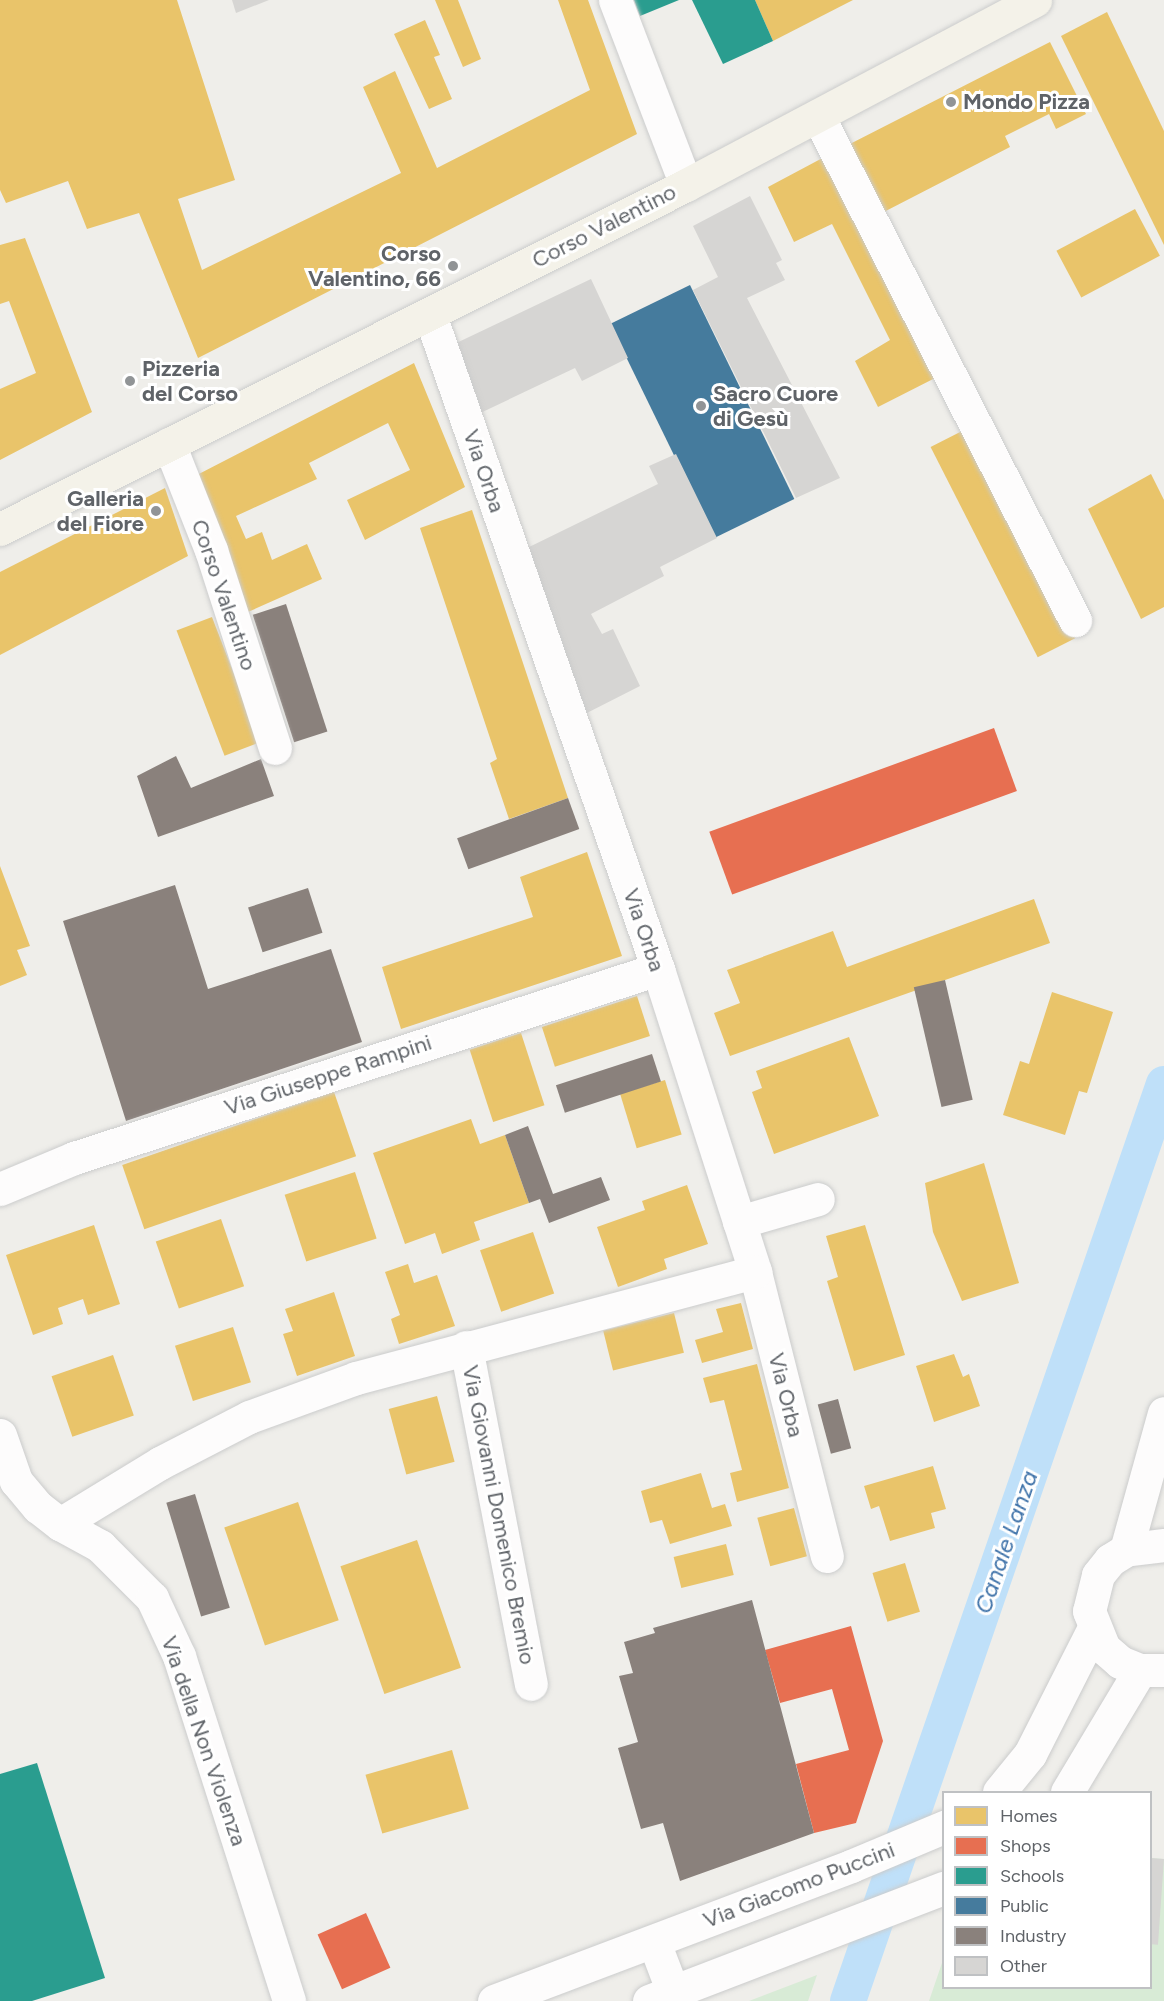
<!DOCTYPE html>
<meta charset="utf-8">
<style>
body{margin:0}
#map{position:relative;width:1164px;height:2001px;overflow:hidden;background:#efeeea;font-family:Figtree,sans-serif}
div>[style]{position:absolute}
.green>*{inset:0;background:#d8ebd6}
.homes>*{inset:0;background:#e9c46a;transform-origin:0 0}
.shops>*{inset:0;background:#e76f51;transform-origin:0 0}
.schools>*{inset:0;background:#2a9d8f}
.public>*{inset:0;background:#457b9d;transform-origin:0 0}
.industry>*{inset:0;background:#8a817c;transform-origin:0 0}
.canal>*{height:36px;margin:-18px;padding:0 18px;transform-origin:18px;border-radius:18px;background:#bfe0f9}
.building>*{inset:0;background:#d6d5d3;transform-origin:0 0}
.roads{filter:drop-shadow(0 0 2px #cbcccc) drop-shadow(0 0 2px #cbcccc)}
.minor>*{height:33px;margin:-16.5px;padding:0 16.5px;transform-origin:16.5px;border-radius:16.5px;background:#fdfcfc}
.major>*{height:33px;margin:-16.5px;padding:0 16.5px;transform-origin:16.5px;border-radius:16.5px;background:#f4f2e9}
.dots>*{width:16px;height:16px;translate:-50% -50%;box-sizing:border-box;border:3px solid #fff;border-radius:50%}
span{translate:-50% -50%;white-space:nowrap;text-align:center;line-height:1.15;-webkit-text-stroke:6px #fff;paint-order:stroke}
.poi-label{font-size:22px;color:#5f6368;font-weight:700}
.left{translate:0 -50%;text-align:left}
.right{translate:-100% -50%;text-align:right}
.street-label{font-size:22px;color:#5f6368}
.water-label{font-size:24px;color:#4174aa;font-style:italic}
.legend{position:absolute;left:942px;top:1791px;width:210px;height:198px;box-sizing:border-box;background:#fff;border:2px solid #bfc1c3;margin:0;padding:8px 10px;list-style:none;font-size:18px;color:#5f6368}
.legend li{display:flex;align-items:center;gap:12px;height:30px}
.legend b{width:30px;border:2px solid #bfc1c3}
</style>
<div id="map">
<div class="green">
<div style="clip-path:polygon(1151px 1858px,1164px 1859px,1164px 2001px,929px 2001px,943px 1960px,944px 1988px,1150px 1988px)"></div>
<div style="clip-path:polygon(817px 1975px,808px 2001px,749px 2001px)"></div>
</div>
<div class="homes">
<div style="clip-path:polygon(0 0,177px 0,235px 180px,178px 199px,202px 270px,401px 173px,363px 87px,395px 71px,437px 168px,590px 90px,558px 0,588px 0,637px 134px,198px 358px,139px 213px,87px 229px,68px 181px,6px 203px,0 190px)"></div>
<div style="clip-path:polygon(435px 0,458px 0,481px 59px,463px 67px)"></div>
<div style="clip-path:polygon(755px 0,853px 0,773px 41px)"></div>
<div style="clip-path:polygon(1107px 12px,1164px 131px,1164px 245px,1061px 36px)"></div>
<div style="clip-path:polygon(425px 20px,440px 55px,434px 57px,452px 99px,429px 109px,394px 34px)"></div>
<div style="clip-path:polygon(1050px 42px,1086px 114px,1056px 129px,1049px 114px,1005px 136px,1010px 147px,878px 215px,844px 147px)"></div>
<div style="clip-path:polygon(830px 154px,941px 375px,878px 407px,855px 361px,890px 340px,832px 224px,794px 242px,768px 187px)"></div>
<div style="left:1135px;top:209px;width:53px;height:89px;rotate:62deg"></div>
<div style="clip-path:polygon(25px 238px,92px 412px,0 460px,0 389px,36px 373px,9px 301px,0 304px,0 245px)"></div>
<div style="clip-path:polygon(414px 363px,465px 487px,365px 540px,347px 500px,410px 470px,388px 423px,309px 463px,317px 479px,236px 516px,246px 539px,262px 532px,272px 560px,307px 544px,322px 579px,248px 612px,193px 477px)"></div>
<div style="left:968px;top:428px;width:236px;height:42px;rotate:63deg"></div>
<div style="clip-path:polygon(1151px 474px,1164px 500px,1164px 607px,1141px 619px,1088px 509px)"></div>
<div style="clip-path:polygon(165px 488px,188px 556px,0 655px,0 572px)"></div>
<div style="clip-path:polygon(472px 510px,568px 798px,509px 819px,490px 763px,497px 759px,420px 528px)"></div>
<div style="left:212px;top:617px;width:134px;height:38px;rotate:69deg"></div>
<div style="clip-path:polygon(587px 852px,622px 956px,401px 1029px,382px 967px,533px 917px,520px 877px)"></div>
<div style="clip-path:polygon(0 866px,30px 946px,17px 950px,27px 975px,0 986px)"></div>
<div style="clip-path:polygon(1034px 899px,1050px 943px,730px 1056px,714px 1013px,740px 1003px,727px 970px,833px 931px,847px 967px)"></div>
<div style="clip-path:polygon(1052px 992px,1113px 1012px,1087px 1093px,1079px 1091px,1065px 1135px,1003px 1115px,1020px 1061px,1029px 1064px)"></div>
<div style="left:637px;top:996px;width:42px;height:100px;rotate:72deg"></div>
<div style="left:521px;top:1033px;width:76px;height:54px;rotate:72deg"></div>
<div style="clip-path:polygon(849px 1037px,879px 1116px,774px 1154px,752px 1092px,762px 1088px,756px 1071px)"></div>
<div style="left:665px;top:1080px;width:57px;height:47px;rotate:73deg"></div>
<div style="left:334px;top:1092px;width:68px;height:224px;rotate:71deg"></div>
<div style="clip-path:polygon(471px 1119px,480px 1144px,505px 1135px,529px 1203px,474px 1222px,480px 1240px,442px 1254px,435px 1233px,405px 1244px,373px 1153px)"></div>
<div style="clip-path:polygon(984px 1163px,1019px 1283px,962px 1301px,933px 1232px,925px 1183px)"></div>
<div style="left:355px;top:1172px;width:70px;height:74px;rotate:72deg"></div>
<div style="clip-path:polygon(687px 1185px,708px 1244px,664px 1259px,667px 1269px,618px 1287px,597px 1227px,645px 1210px,642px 1201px)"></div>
<div style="left:221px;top:1219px;width:71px;height:69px;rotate:71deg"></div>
<div style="clip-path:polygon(94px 1225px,120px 1304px,88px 1315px,83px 1299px,58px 1308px,63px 1324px,33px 1335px,6px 1255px)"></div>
<div style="clip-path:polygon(865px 1225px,905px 1355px,854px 1371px,827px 1281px,838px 1277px,826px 1236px)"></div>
<div style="left:533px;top:1232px;width:65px;height:56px;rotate:71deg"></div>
<div style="clip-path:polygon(408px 1264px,414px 1283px,437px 1275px,455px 1326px,399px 1344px,391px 1319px,400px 1315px,385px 1272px)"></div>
<div style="clip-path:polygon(334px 1292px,355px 1356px,297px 1376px,283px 1334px,293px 1331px,285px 1309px)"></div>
<div style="clip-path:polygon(741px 1303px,753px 1349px,702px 1363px,695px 1340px,723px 1332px,716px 1309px)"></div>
<div style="left:674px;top:1313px;width:41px;height:73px;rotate:76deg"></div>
<div style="left:233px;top:1327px;width:58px;height:61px;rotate:72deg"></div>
<div style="clip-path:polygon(954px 1354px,963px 1377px,969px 1374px,980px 1406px,934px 1422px,916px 1366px)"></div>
<div style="left:113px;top:1355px;width:64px;height:65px;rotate:71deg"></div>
<div style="clip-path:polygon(757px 1364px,789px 1488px,737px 1502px,730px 1473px,742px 1470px,724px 1400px,710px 1403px,703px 1378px)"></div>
<div style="left:437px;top:1396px;width:68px;height:50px;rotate:75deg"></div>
<div style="clip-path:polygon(933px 1466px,946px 1509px,931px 1513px,935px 1528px,890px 1541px,879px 1506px,871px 1509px,864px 1486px)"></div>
<div style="clip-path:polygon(701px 1473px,712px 1508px,725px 1504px,732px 1526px,670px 1544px,662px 1520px,650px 1523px,641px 1491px)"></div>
<div style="left:298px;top:1502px;width:125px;height:78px;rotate:71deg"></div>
<div style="left:794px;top:1508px;width:50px;height:38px;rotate:75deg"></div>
<div style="left:417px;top:1540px;width:135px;height:81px;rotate:71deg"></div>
<div style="left:726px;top:1544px;width:32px;height:54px;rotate:76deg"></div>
<div style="left:905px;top:1563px;width:51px;height:34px;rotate:73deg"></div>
<div style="left:452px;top:1750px;width:61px;height:90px;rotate:74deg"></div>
</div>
<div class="shops">
<div style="left:994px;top:728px;width:67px;height:303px;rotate:70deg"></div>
<div style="clip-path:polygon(851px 1626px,883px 1741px,856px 1823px,814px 1833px,796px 1764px,849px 1750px,832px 1689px,780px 1703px,765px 1650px)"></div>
<div style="left:366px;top:1913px;width:60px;height:53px;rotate:66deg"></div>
</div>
<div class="schools">
<div style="clip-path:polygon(634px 0,679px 0,640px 16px)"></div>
<div style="clip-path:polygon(692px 0,755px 0,773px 41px,723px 64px)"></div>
<div style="clip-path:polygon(37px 1763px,105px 1978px,32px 2001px,0 2001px,0 1774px)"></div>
</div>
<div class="public">
<div style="left:690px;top:285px;width:238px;height:89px;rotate:64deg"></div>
</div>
<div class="industry">
<div style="left:286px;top:604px;width:134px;height:35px;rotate:72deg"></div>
<div style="clip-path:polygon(176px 756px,191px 788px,261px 759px,274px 796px,158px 837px,137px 776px)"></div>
<div style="left:568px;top:798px;width:33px;height:118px;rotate:70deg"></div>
<div style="clip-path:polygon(175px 885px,208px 989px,331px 949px,362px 1042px,126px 1121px,63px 921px)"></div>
<div style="left:308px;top:888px;width:47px;height:63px;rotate:72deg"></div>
<div style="left:945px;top:980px;width:123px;height:32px;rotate:77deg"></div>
<div style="left:652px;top:1054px;width:29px;height:101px;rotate:72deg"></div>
<div style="clip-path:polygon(528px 1126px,553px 1194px,601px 1177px,610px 1200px,549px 1223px,540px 1199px,529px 1203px,505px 1135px)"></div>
<div style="left:838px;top:1399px;width:51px;height:21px;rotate:75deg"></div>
<div style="left:195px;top:1494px;width:119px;height:30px;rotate:73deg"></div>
<div style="clip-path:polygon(752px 1600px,814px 1833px,680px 1881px,663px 1823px,641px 1829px,618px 1748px,638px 1742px,619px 1676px,633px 1673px,624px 1642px,655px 1633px,653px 1628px)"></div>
</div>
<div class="canal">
<div style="left:848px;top:2001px;width:970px;rotate:-70.99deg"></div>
</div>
<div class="building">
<div style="clip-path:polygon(232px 0,269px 0,236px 13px)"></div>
<div style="clip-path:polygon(750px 196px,782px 260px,776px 263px,785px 280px,747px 298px,840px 478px,796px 498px,693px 290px,718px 277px,693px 226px)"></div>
<div style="clip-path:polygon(591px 279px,628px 358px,582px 381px,575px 368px,474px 416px,448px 347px)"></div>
<div style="clip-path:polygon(676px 454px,717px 538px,660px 567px,664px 576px,591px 614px,602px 634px,613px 629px,640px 686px,579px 717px,523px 550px,658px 484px,649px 466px)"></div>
<div style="left:1150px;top:1858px;width:14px;height:86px;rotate:4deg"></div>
</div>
<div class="roads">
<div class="minor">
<div style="left:615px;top:0;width:198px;rotate:69deg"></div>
<div style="left:818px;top:116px;width:566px;rotate:62.98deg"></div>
<div style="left:430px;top:315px;width:693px;rotate:70.78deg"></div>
<div style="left:658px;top:969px;width:318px;rotate:72.2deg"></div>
<div style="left:755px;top:1272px;width:293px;rotate:75.8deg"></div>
<div style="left:169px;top:444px;width:114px;rotate:68.4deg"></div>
<div style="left:211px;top:550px;width:208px;rotate:72.1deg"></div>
<div style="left:0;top:1189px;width:80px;rotate:-22.7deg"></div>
<div style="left:74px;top:1158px;width:614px;rotate:-17.93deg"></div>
<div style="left:739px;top:1222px;width:82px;rotate:-16.2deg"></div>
<div style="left:466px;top:1347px;width:343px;rotate:79.1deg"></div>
<div style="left:0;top:1435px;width:49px;rotate:70.8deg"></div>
<div style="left:16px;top:1481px;width:34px;rotate:50deg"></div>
<div style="left:38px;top:1507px;width:28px;rotate:38deg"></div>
<div style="left:60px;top:1524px;width:46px;rotate:28.8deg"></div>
<div style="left:100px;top:1546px;width:74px;rotate:45deg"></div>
<div style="left:152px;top:1598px;width:64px;rotate:65deg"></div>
<div style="left:179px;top:1656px;width:362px;rotate:72.3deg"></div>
<div style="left:60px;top:1524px;width:117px;rotate:-31.4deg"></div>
<div style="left:160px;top:1463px;width:100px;rotate:-27.3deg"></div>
<div style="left:249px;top:1417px;width:114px;rotate:-20deg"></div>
<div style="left:356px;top:1378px;width:413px;rotate:-14.9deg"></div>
<div style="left:1164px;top:1545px;width:38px;rotate:173deg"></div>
<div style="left:1126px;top:1550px;width:19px;rotate:148deg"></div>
<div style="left:1110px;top:1560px;width:19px;rotate:129deg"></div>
<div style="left:1098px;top:1575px;width:37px;rotate:104deg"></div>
<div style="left:1089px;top:1611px;width:40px;rotate:68deg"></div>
<div style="left:1104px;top:1648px;width:21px;rotate:41deg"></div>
<div style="left:1120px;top:1662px;width:22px;rotate:22deg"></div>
<div style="left:1140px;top:1670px;width:24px"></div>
<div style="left:1126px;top:1550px;width:142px;rotate:-74.5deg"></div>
<div style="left:999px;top:1792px;width:49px;rotate:-50.8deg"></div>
<div style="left:1030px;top:1754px;width:139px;rotate:-63.1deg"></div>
<div style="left:1067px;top:1792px;width:142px;rotate:-59.1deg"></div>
<div style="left:654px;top:1942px;width:53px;rotate:69.2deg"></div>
<div style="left:494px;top:2001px;width:382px;rotate:-20.7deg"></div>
<div style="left:851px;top:1866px;width:101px;rotate:-22.8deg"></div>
<div style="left:649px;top:2001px;width:316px;rotate:-21deg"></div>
</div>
<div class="major">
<div style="left:0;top:529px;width:767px;rotate:-26.63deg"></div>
<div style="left:686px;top:185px;width:395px;rotate:-27.9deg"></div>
</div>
</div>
<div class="dots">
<div style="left:951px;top:102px;background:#919496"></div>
<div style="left:453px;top:266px;background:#919496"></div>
<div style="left:130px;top:381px;background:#919496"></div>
<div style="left:701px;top:406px;background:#919496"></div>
<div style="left:156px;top:511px;background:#919496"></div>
</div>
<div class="poi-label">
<span class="left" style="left:963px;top:102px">Mondo Pizza</span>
<span class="right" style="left:441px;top:266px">Corso<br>Valentino, 66</span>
<span class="left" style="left:142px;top:381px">Pizzeria<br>del Corso</span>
<span class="left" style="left:713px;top:406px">Sacro Cuore<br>di Gesù</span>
<span class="right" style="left:144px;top:511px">Galleria<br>del Fiore</span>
</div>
<div class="street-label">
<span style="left:604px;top:226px;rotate:-27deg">Corso Valentino</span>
<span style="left:484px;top:471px;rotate:71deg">Via Orba</span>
<span style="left:224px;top:595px;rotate:71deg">Corso Valentino</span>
<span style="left:644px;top:930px;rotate:71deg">Via Orba</span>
<span style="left:328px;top:1075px;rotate:-18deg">Via Giuseppe Rampini</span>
<span style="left:786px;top:1395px;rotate:76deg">Via Orba</span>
<span style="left:499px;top:1515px;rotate:79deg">Via Giovanni Domenico Bremio</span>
<span style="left:204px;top:1741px;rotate:71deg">Via della Non Violenza</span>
<span style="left:799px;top:1885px;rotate:-21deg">Via Giacomo Puccini</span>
</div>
<div class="water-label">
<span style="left:1006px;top:1542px;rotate:-71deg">Canale Lanza</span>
</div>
<ul class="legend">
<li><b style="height:16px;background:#e9c46a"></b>Homes</li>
<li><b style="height:16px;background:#e76f51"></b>Shops</li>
<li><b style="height:16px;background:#2a9d8f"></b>Schools</li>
<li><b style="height:16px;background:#457b9d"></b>Public</li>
<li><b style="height:16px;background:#8a817c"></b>Industry</li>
<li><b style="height:16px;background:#d6d5d3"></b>Other</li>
</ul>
</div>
